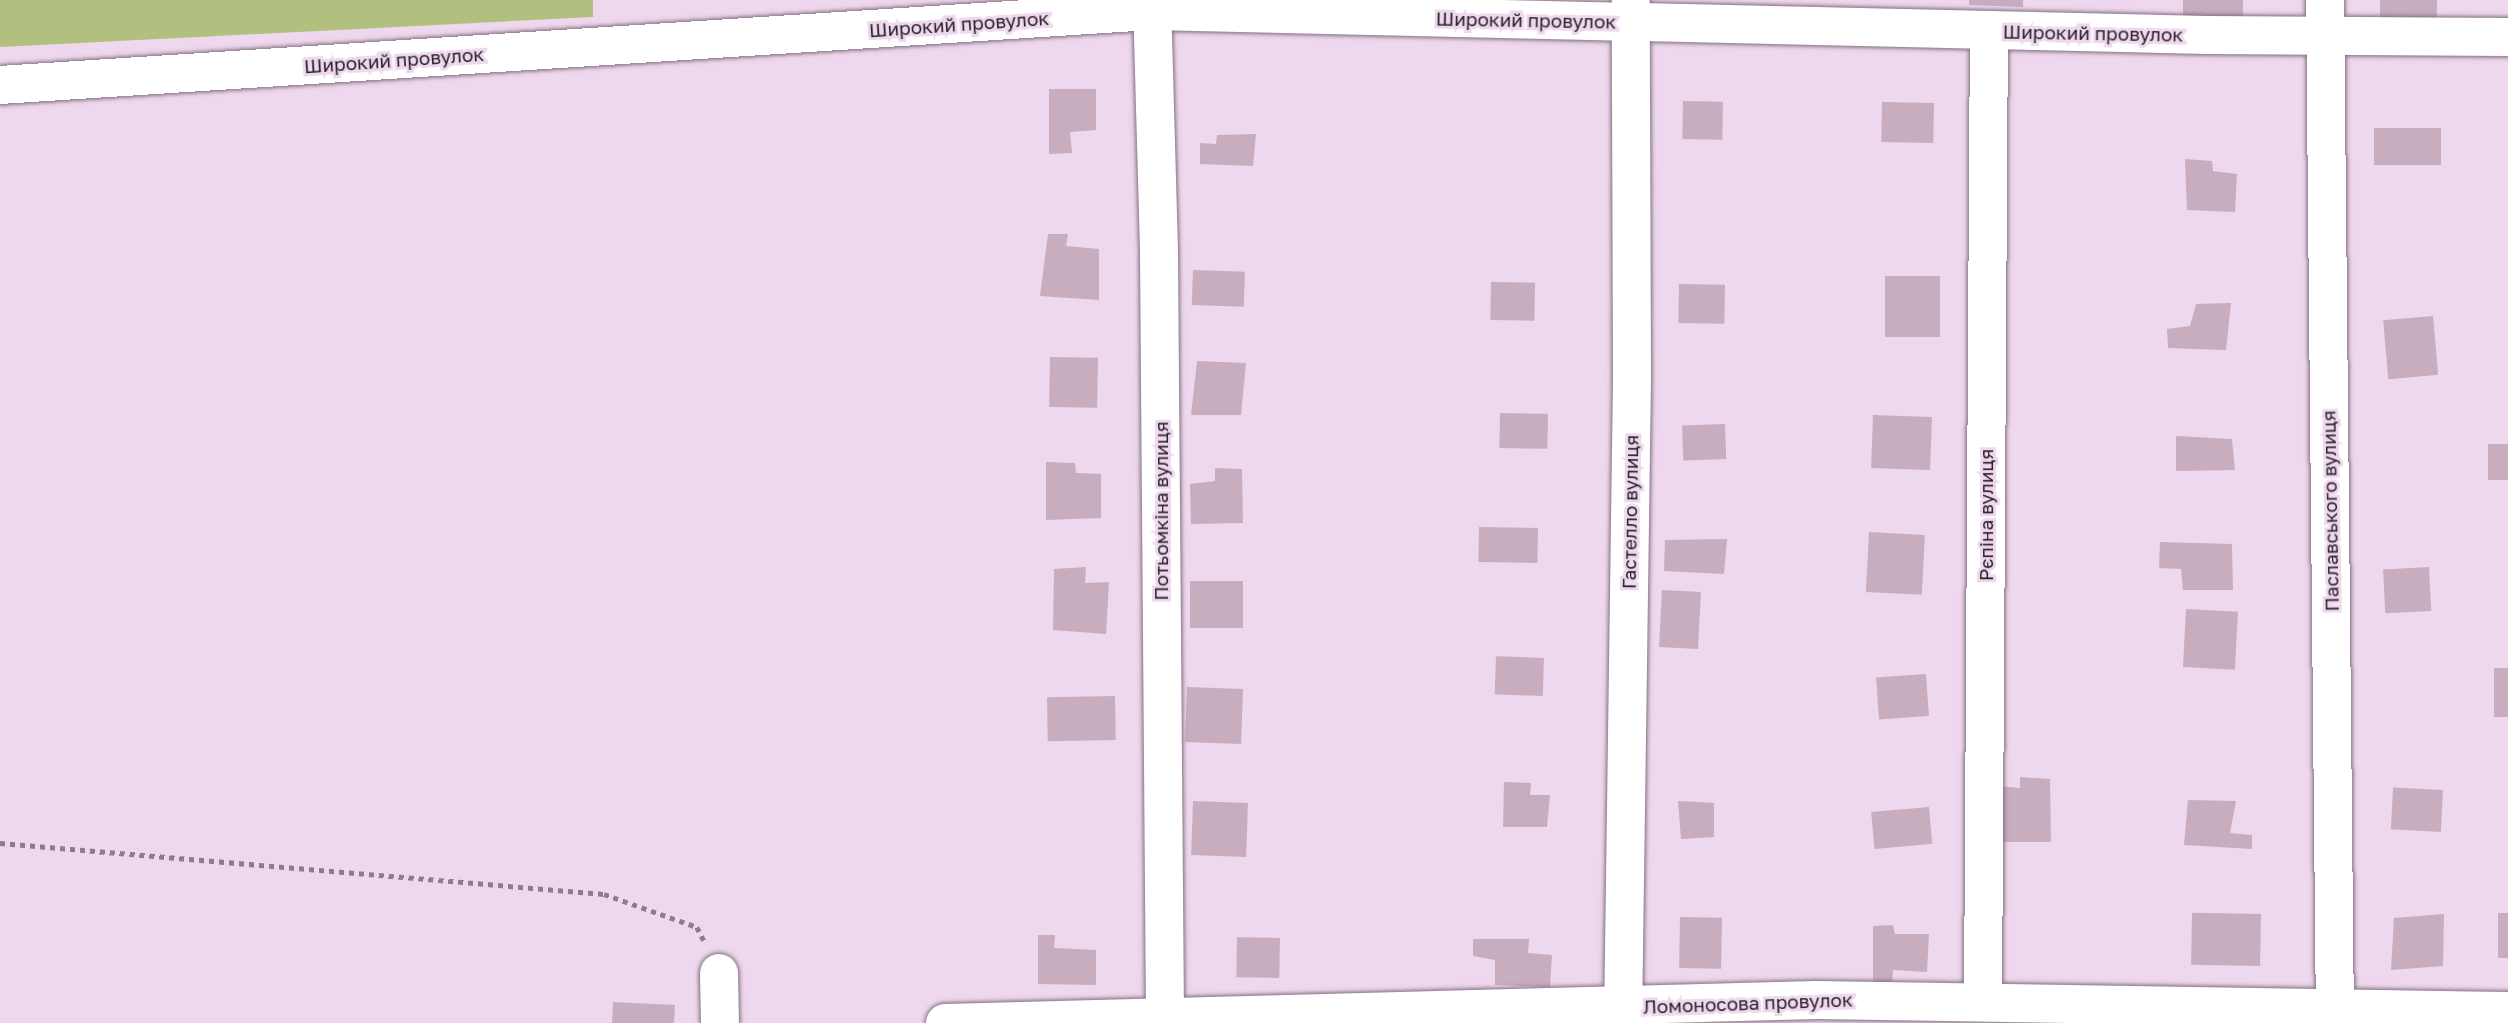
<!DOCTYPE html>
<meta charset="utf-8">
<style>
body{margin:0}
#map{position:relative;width:2508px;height:1023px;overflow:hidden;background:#eed8ed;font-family:"Golos Text",sans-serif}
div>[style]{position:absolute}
.green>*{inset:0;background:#b2c07f}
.building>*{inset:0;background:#c7adbe;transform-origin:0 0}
.path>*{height:4.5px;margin-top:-2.25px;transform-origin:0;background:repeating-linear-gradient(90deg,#8d7d8c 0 5px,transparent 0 10px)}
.roads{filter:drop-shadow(0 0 2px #847084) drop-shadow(0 0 2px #847084)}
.minor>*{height:38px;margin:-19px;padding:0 19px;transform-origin:19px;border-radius:19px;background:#fff}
span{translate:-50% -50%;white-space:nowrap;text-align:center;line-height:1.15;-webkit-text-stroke:6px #eed8ed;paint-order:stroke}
.street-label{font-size:19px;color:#271f27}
</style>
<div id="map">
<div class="green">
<div style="clip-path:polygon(0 0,593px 0,593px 17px,0 47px)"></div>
</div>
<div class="building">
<div style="clip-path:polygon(1969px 0,2023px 0,2023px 7px,1969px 5px)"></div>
<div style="left:2183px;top:0;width:60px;height:16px"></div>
<div style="left:2380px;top:0;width:57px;height:20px"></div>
<div style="clip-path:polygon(1049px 89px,1096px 89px,1096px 130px,1070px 132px,1072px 153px,1049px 154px)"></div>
<div style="left:1683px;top:101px;width:40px;height:38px;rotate:1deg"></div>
<div style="left:1882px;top:102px;width:52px;height:40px;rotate:1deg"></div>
<div style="left:2374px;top:128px;width:67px;height:37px"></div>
<div style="clip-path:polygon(1256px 134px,1253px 166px,1200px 164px,1200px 143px,1216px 144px,1217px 135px)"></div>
<div style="clip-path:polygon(2185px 159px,2212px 161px,2213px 171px,2237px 174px,2235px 212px,2187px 210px)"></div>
<div style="clip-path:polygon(1048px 234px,1068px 234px,1066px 246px,1099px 249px,1099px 300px,1040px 296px)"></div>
<div style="left:1193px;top:270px;width:52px;height:35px;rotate:2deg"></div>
<div style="left:1885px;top:276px;width:55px;height:61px"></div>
<div style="left:1491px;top:282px;width:44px;height:38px;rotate:1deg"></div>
<div style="left:1679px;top:284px;width:46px;height:39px;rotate:1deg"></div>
<div style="clip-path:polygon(2231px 303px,2226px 350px,2168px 348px,2167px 329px,2190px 326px,2196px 304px)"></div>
<div style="left:2433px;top:316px;width:59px;height:50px;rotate:85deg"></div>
<div style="left:1050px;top:357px;width:48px;height:50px;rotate:1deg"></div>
<div style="clip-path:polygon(1197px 361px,1246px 363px,1241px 415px,1191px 415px)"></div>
<div style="left:1500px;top:413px;width:48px;height:35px;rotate:1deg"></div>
<div style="left:1873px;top:415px;width:59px;height:53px;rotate:2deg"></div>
<div style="left:1725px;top:424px;width:35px;height:43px;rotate:88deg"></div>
<div style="clip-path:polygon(2176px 436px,2232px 439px,2235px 470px,2176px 471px)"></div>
<div style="left:2488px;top:444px;width:20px;height:36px"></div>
<div style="clip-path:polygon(1046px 462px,1075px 463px,1076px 473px,1101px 474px,1101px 518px,1046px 520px)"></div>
<div style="clip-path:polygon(1215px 468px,1242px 469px,1243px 523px,1191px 524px,1190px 484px,1215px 481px)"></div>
<div style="left:1479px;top:527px;width:59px;height:35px;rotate:1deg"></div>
<div style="left:1869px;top:532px;width:56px;height:60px;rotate:3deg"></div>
<div style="clip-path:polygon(1727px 539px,1724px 574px,1664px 571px,1665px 540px)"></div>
<div style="clip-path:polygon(2160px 542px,2232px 544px,2233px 590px,2183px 590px,2181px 569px,2159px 568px)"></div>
<div style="clip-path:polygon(1086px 567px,1085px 583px,1109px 582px,1106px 634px,1053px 630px,1054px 569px)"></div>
<div style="left:2429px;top:567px;width:44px;height:46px;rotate:87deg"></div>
<div style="left:1190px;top:581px;width:53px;height:47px"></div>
<div style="left:1662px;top:590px;width:39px;height:57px;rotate:3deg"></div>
<div style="left:2186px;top:609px;width:52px;height:58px;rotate:3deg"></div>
<div style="left:1544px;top:658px;width:38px;height:48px;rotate:92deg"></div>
<div style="left:2494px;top:668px;width:14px;height:49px"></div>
<div style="left:1926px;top:674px;width:42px;height:50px;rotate:86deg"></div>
<div style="left:1243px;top:689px;width:55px;height:56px;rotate:92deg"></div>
<div style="left:1115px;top:696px;width:44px;height:68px;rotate:89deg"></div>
<div style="clip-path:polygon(2020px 777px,2050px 779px,2051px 842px,1997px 842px,1998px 786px,2020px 788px)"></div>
<div style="clip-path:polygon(1504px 782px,1531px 783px,1530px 795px,1550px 795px,1547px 827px,1503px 827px)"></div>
<div style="left:2443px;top:790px;width:42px;height:50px;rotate:93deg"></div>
<div style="clip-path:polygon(2188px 800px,2236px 801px,2230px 833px,2252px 835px,2252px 849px,2184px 845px)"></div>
<div style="left:1193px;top:801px;width:55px;height:54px;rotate:2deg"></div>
<div style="clip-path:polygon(1678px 801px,1714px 803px,1714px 837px,1681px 839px)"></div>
<div style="left:1929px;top:807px;width:37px;height:58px;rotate:85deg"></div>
<div style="left:2508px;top:913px;width:45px;height:10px;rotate:90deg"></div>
<div style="left:2261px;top:914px;width:52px;height:69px;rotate:91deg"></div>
<div style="clip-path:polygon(2444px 914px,2443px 966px,2391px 970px,2394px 918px)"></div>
<div style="left:1680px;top:917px;width:42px;height:51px;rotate:1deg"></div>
<div style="clip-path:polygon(1893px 925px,1895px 934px,1929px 934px,1927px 972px,1893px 970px,1892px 982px,1873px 982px,1873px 926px)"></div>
<div style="clip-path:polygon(1038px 935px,1055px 935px,1054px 948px,1096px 950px,1096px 985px,1038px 984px)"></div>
<div style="left:1280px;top:938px;width:40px;height:43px;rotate:91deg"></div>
<div style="clip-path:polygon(1473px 939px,1529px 939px,1528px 953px,1552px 955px,1550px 987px,1495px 985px,1495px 960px,1473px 956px)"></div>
<div style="clip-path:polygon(613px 1002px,675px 1005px,674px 1023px,612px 1023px)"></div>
</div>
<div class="path">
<div style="left:0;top:843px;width:606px;rotate:4.83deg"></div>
<div style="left:604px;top:894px;width:99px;rotate:19.5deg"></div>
<div style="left:697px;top:927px;width:16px;rotate:63deg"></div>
</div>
<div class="roads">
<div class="minor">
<div style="left:1152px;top:0;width:254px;rotate:88.4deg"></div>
<div style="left:1159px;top:254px;width:769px;rotate:89.55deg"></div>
<div style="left:2325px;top:0;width:1023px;rotate:89.44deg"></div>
<div style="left:0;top:85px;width:1154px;rotate:-3.68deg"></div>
<div style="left:1152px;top:11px;width:1055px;rotate:1.3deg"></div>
<div style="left:2207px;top:35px;width:301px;rotate:0.4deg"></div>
<div style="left:719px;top:973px;width:50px;rotate:88.9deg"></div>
<div style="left:1983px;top:1000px;width:969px;rotate:-89.65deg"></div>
<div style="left:945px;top:1023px;width:871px;rotate:-1.51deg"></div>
<div style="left:1816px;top:1000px;width:692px;rotate:0.91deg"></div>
<div style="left:1623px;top:1023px;width:646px;rotate:-89.2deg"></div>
<div style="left:1632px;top:377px;width:377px;rotate:-90.2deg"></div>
</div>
</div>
<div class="street-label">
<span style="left:1526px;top:20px;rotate:1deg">Широкий провулок</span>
<span style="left:959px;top:24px;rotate:-4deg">Широкий провулок</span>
<span style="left:2093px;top:33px;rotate:1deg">Широкий провулок</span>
<span style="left:394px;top:60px;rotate:-4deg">Широкий провулок</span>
<span style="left:1161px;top:511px;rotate:-90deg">Потьомкіна вулиця</span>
<span style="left:2330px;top:511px;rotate:-91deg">Паславського вулиця</span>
<span style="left:1630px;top:512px;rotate:-89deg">Гастелло вулиця</span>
<span style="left:1986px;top:515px;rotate:-90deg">Рєпіна вулиця</span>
<span style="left:1748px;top:1003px;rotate:-2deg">Ломоносова провулок</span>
</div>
</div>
